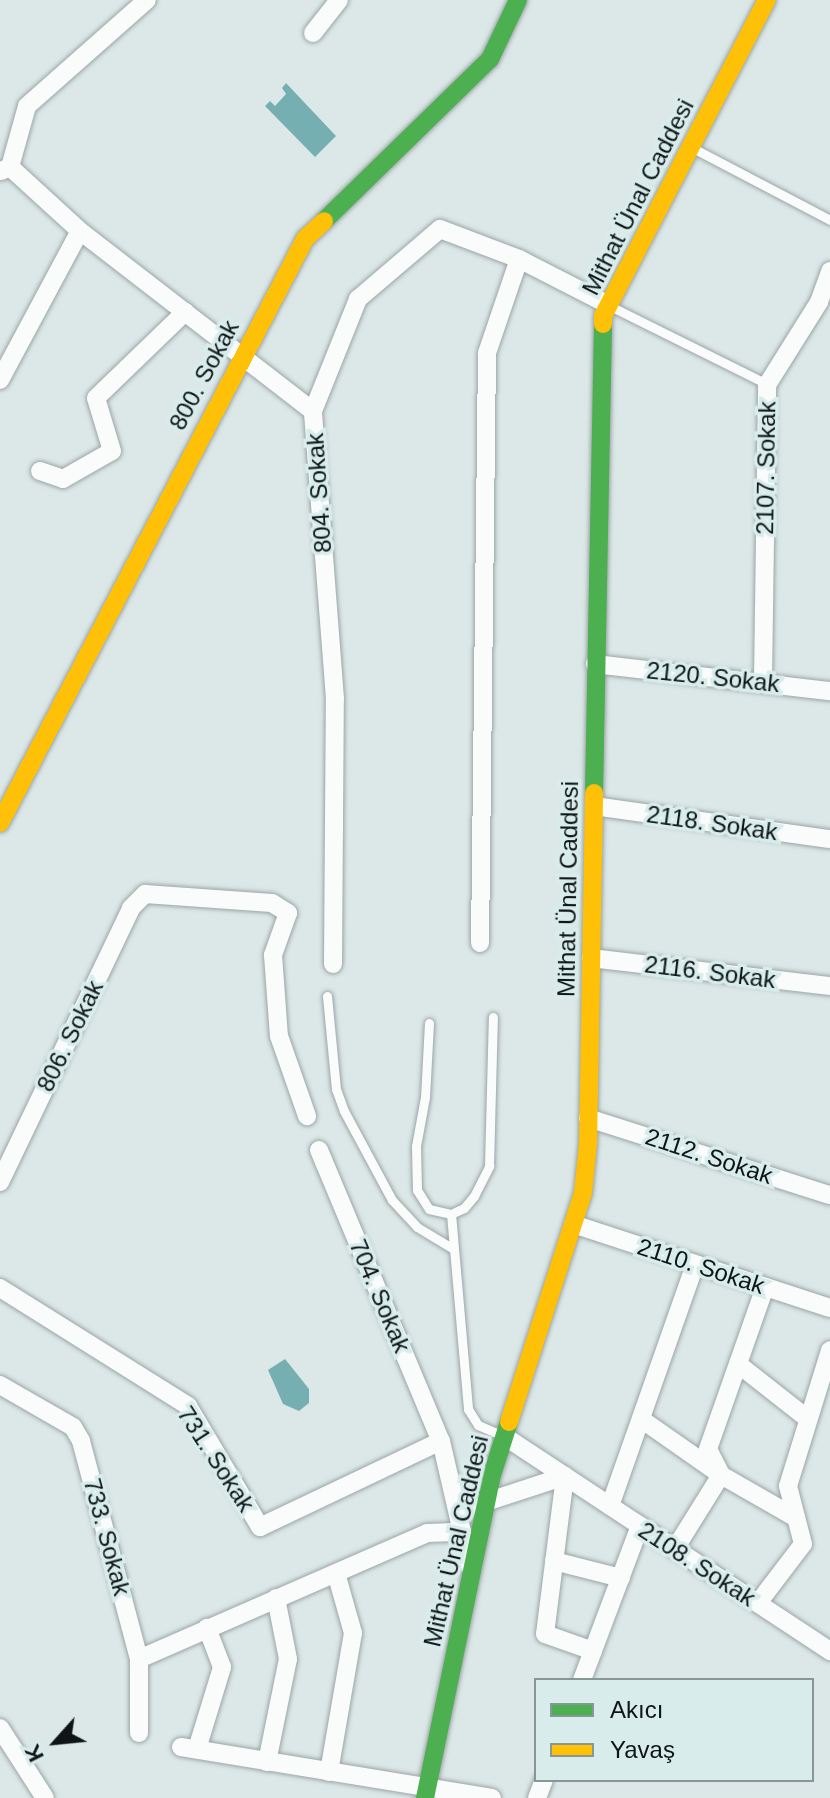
<!DOCTYPE html>
<meta charset="utf-8">
<style>
body{margin:0}
#map{position:relative;width:830px;height:1798px;overflow:hidden;background:#dce8e8;font-family:Helvetica,sans-serif}
div>[style]{position:absolute}
.water>*{inset:0;background:#76afb1}
.roads{filter:drop-shadow(0 0 2px #9ca5a5) drop-shadow(0 0 2px #9ca5a5)}
.lane>*{height:9px;margin:-4.5px;padding:0 4.5px;transform-origin:4.5px;border-radius:4.5px;background:#fafcfc}
.street>*{height:18px;margin:-9px;padding:0 9px;transform-origin:9px;border-radius:9px;background:#fafcfc}
.fast>*{height:18px;margin:-9px;padding:0 9px;transform-origin:9px;border-radius:9px;background:#4caf50}
.slow>*{height:18px;margin:-9px;padding:0 9px;transform-origin:9px;border-radius:9px;background:#ffc107}
span{translate:-50% -50%;white-space:nowrap;text-align:center;line-height:1.15;-webkit-text-stroke:7px #d8ecec;paint-order:stroke}
.street-label{font-size:24px;color:#0f1516}
.legend{position:absolute;left:534px;top:1678px;width:280px;height:104px;box-sizing:border-box;background:#d8ecec;border:2px solid #889696;margin:0;padding:10px 14px;list-style:none;font-size:24px;color:#0f1516}
.legend li{display:flex;align-items:center;gap:16px;height:40px}
.legend b{width:40px;border:2px solid #889696}
.north{position:absolute;left:16px;top:1702px;width:80px;height:80px;-webkit-text-stroke:6px #d8ecec;paint-order:stroke;rotate:243deg;font-size:22px;font-weight:700;line-height:32px;text-align:center;color:#0f1516}
.north::after{content:'';display:block;margin:auto;width:28px;height:36px;background:#0f1516;clip-path:polygon(50% 0,100% 100%,50% 72%,0 100%)}
</style>
<div id="map">
<div class="water">
<div style="clip-path:polygon(286px 83px,336px 136px,315px 157px,265px 106px,270px 101px,275px 106px,286px 94px,282px 88px)"></div>
<div style="clip-path:polygon(285px 1359px,309px 1389px,309px 1403px,299px 1411px,283px 1404px,268px 1370px)"></div>
</div>
<div class="roads">
<div class="lane">
<div style="left:691px;top:147px;width:157px;rotate:27.7deg"></div>
<div style="left:612px;top:307px;width:173px;rotate:26.4deg"></div>
<div style="left:327px;top:996px;width:93px;rotate:84.5deg"></div>
<div style="left:336px;top:1089px;width:23px;rotate:70deg"></div>
<div style="left:344px;top:1111px;width:101px;rotate:61.7deg"></div>
<div style="left:392px;top:1200px;width:37px;rotate:47deg"></div>
<div style="left:417px;top:1227px;width:41px;rotate:31deg"></div>
<div style="left:429px;top:1023px;width:74px;rotate:93.1deg"></div>
<div style="left:425px;top:1097px;width:50px;rotate:100.4deg"></div>
<div style="left:416px;top:1146px;width:44px;rotate:88.7deg"></div>
<div style="left:417px;top:1190px;width:22px;rotate:58deg"></div>
<div style="left:429px;top:1209px;width:23px;rotate:13deg"></div>
<div style="left:451px;top:1214px;width:14px;rotate:-25deg"></div>
<div style="left:464px;top:1208px;width:16px;rotate:-50deg"></div>
<div style="left:474px;top:1196px;width:34px;rotate:-63deg"></div>
<div style="left:489px;top:1166px;width:149px;rotate:-88.5deg"></div>
<div style="left:451px;top:1214px;width:196px;rotate:85deg"></div>
<div style="left:468px;top:1409px;width:19px;rotate:58deg"></div>
<div style="left:478px;top:1425px;width:25px;rotate:23deg"></div>
</div>
<div class="street">
<div style="left:313px;top:33px;width:42px;rotate:-51.8deg"></div>
<div style="left:10px;top:167px;width:95px;rotate:42.4deg"></div>
<div style="left:80px;top:231px;width:294px;rotate:37.7deg"></div>
<div style="left:1px;top:171px;width:10px;rotate:-24deg"></div>
<div style="left:10px;top:167px;width:63px;rotate:-74.4deg"></div>
<div style="left:27px;top:106px;width:160px;rotate:-41.5deg"></div>
<div style="left:0;top:380px;width:169px;rotate:-61.8deg"></div>
<div style="left:40px;top:471px;width:24px;rotate:19deg"></div>
<div style="left:63px;top:479px;width:56px;rotate:-29.7deg"></div>
<div style="left:112px;top:451px;width:55px;rotate:-106.8deg"></div>
<div style="left:96px;top:398px;width:124px;rotate:-44deg"></div>
<div style="left:595px;top:664px;width:237px;rotate:6.6deg"></div>
<div style="left:763px;top:681px;width:296px;rotate:-89.2deg"></div>
<div style="left:767px;top:385px;width:98px;rotate:-57.9deg"></div>
<div style="left:819px;top:302px;width:33px;rotate:-70deg"></div>
<div style="left:594px;top:806px;width:238px;rotate:8deg"></div>
<div style="left:480px;top:943px;width:590px;rotate:-89.32deg"></div>
<div style="left:487px;top:353px;width:99px;rotate:-71.2deg"></div>
<div style="left:591px;top:958px;width:241px;rotate:6.7deg"></div>
<div style="left:333px;top:964px;width:265px;rotate:-89.6deg"></div>
<div style="left:335px;top:699px;width:289px;rotate:-94.4deg"></div>
<div style="left:313px;top:411px;width:121px;rotate:-68.1deg"></div>
<div style="left:358px;top:299px;width:108px;rotate:-40.5deg"></div>
<div style="left:440px;top:229px;width:85px;rotate:20.8deg"></div>
<div style="left:519px;top:259px;width:101px;rotate:27.1deg"></div>
<div style="left:588px;top:1118px;width:254px;rotate:17.7deg"></div>
<div style="left:319px;top:1150px;width:316px;rotate:67.3deg"></div>
<div style="left:441px;top:1441px;width:129px;rotate:77deg"></div>
<div style="left:0;top:1182px;width:304px;rotate:-64.4deg"></div>
<div style="left:131px;top:908px;width:20px;rotate:-45deg"></div>
<div style="left:145px;top:894px;width:127px;rotate:4.1deg"></div>
<div style="left:272px;top:903px;width:19px;rotate:32deg"></div>
<div style="left:288px;top:913px;width:45px;rotate:109.7deg"></div>
<div style="left:273px;top:955px;width:81px;rotate:85.8deg"></div>
<div style="left:279px;top:1036px;width:85px;rotate:70.7deg"></div>
<div style="left:573px;top:1224px;width:270px;rotate:18.1deg"></div>
<div style="left:765px;top:1287px;width:172px;rotate:109.4deg"></div>
<div style="left:708px;top:1449px;width:29px;rotate:63deg"></div>
<div style="left:721px;top:1475px;width:86px;rotate:29.8deg"></div>
<div style="left:0;top:1288px;width:222px;rotate:32.1deg"></div>
<div style="left:188px;top:1406px;width:141px;rotate:59.2deg"></div>
<div style="left:260px;top:1527px;width:200px;rotate:-25.4deg"></div>
<div style="left:738px;top:1364px;width:89px;rotate:38.2deg"></div>
<div style="left:0;top:1385px;width:84px;rotate:29.9deg"></div>
<div style="left:73px;top:1427px;width:16px;rotate:60deg"></div>
<div style="left:81px;top:1441px;width:226px;rotate:75.1deg"></div>
<div style="left:139px;top:1659px;width:74px;rotate:90deg"></div>
<div style="left:641px;top:1419px;width:98px;rotate:35deg"></div>
<div style="left:721px;top:1475px;width:87px;rotate:121.9deg"></div>
<div style="left:504px;top:1436px;width:391px;rotate:33.4deg"></div>
<div style="left:565px;top:1476px;width:159px;rotate:97.2deg"></div>
<div style="left:545px;top:1634px;width:51px;rotate:19.5deg"></div>
<div style="left:610px;top:1506px;width:256px;rotate:-70.6deg"></div>
<div style="left:481px;top:1507px;width:7px;rotate:-45deg"></div>
<div style="left:486px;top:1502px;width:83px;rotate:-18.2deg"></div>
<div style="left:554px;top:1561px;width:69px;rotate:14.2deg"></div>
<div style="left:758px;top:1603px;width:74px;rotate:-52.7deg"></div>
<div style="left:803px;top:1544px;width:60px;rotate:-104.5deg"></div>
<div style="left:788px;top:1486px;width:142px;rotate:-72.8deg"></div>
<div style="left:139px;top:1659px;width:314px;rotate:-23.6deg"></div>
<div style="left:427px;top:1533px;width:35px;rotate:-2deg"></div>
<div style="left:582px;top:1680px;width:165px;rotate:-69.4deg"></div>
<div style="left:0;top:1728px;width:83px;rotate:57.3deg"></div>
<div style="left:181px;top:1747px;width:315px;rotate:9.3deg"></div>
<div style="left:197px;top:1749px;width:86px;rotate:-73deg"></div>
<div style="left:222px;top:1667px;width:42px;rotate:-111deg"></div>
<div style="left:267px;top:1762px;width:105px;rotate:-78.5deg"></div>
<div style="left:288px;top:1659px;width:62px;rotate:-101.1deg"></div>
<div style="left:329px;top:1772px;width:141px;rotate:-80.2deg"></div>
<div style="left:353px;top:1633px;width:62px;rotate:-105.8deg"></div>
<div style="left:537px;top:1798px;width:19px;rotate:-69deg"></div>
</div>
<div class="fast">
<div style="left:324px;top:221px;width:232px;rotate:-44.3deg"></div>
<div style="left:490px;top:59px;width:65px;rotate:-64.6deg"></div>
<div style="left:594px;top:793px;width:469px;rotate:-88.9deg"></div>
<div style="left:425px;top:1798px;width:327px;rotate:-78.3deg"></div>
<div style="left:491px;top:1478px;width:59px;rotate:-72.2deg"></div>
</div>
<div class="slow">
<div style="left:603px;top:324px;width:8px;rotate:-90deg"></div>
<div style="left:603px;top:316px;width:356px;rotate:-62.6deg"></div>
<div style="left:0;top:823px;width:659px;rotate:-62.42deg"></div>
<div style="left:305px;top:239px;width:26px;rotate:-43deg"></div>
<div style="left:509px;top:1422px;width:241px;rotate:-72.1deg"></div>
<div style="left:583px;top:1193px;width:49px;rotate:-84.2deg"></div>
<div style="left:588px;top:1144px;width:351px;rotate:-89deg"></div>
</div>
</div>
<div class="street-label">
<span style="left:638px;top:197px;rotate:-63deg">Mithat Ünal Caddesi</span>
<span style="left:204px;top:375px;rotate:-62deg">800. Sokak</span>
<span style="left:766px;top:468px;rotate:-89deg">2107. Sokak</span>
<span style="left:319px;top:493px;rotate:-94deg">804. Sokak</span>
<span style="left:713px;top:677px;rotate:6deg">2120. Sokak</span>
<span style="left:712px;top:823px;rotate:8deg">2118. Sokak</span>
<span style="left:568px;top:889px;rotate:-89deg">Mithat Ünal Caddesi</span>
<span style="left:710px;top:972px;rotate:7deg">2116. Sokak</span>
<span style="left:70px;top:1036px;rotate:-64deg">806. Sokak</span>
<span style="left:709px;top:1156px;rotate:18deg">2112. Sokak</span>
<span style="left:701px;top:1266px;rotate:18deg">2110. Sokak</span>
<span style="left:380px;top:1296px;rotate:67deg">704. Sokak</span>
<span style="left:216px;top:1459px;rotate:57deg">731. Sokak</span>
<span style="left:107px;top:1537px;rotate:75deg">733. Sokak</span>
<span style="left:456px;top:1541px;rotate:-77deg">Mithat Ünal Caddesi</span>
<span style="left:697px;top:1564px;rotate:33deg">2108. Sokak</span>
</div>
<ul class="legend">
<li><b style="height:10px;background:#4caf50"></b>Akıcı</li>
<li><b style="height:10px;background:#ffc107"></b>Yavaş</li>
</ul>
<div class="north">K</div>
</div>
